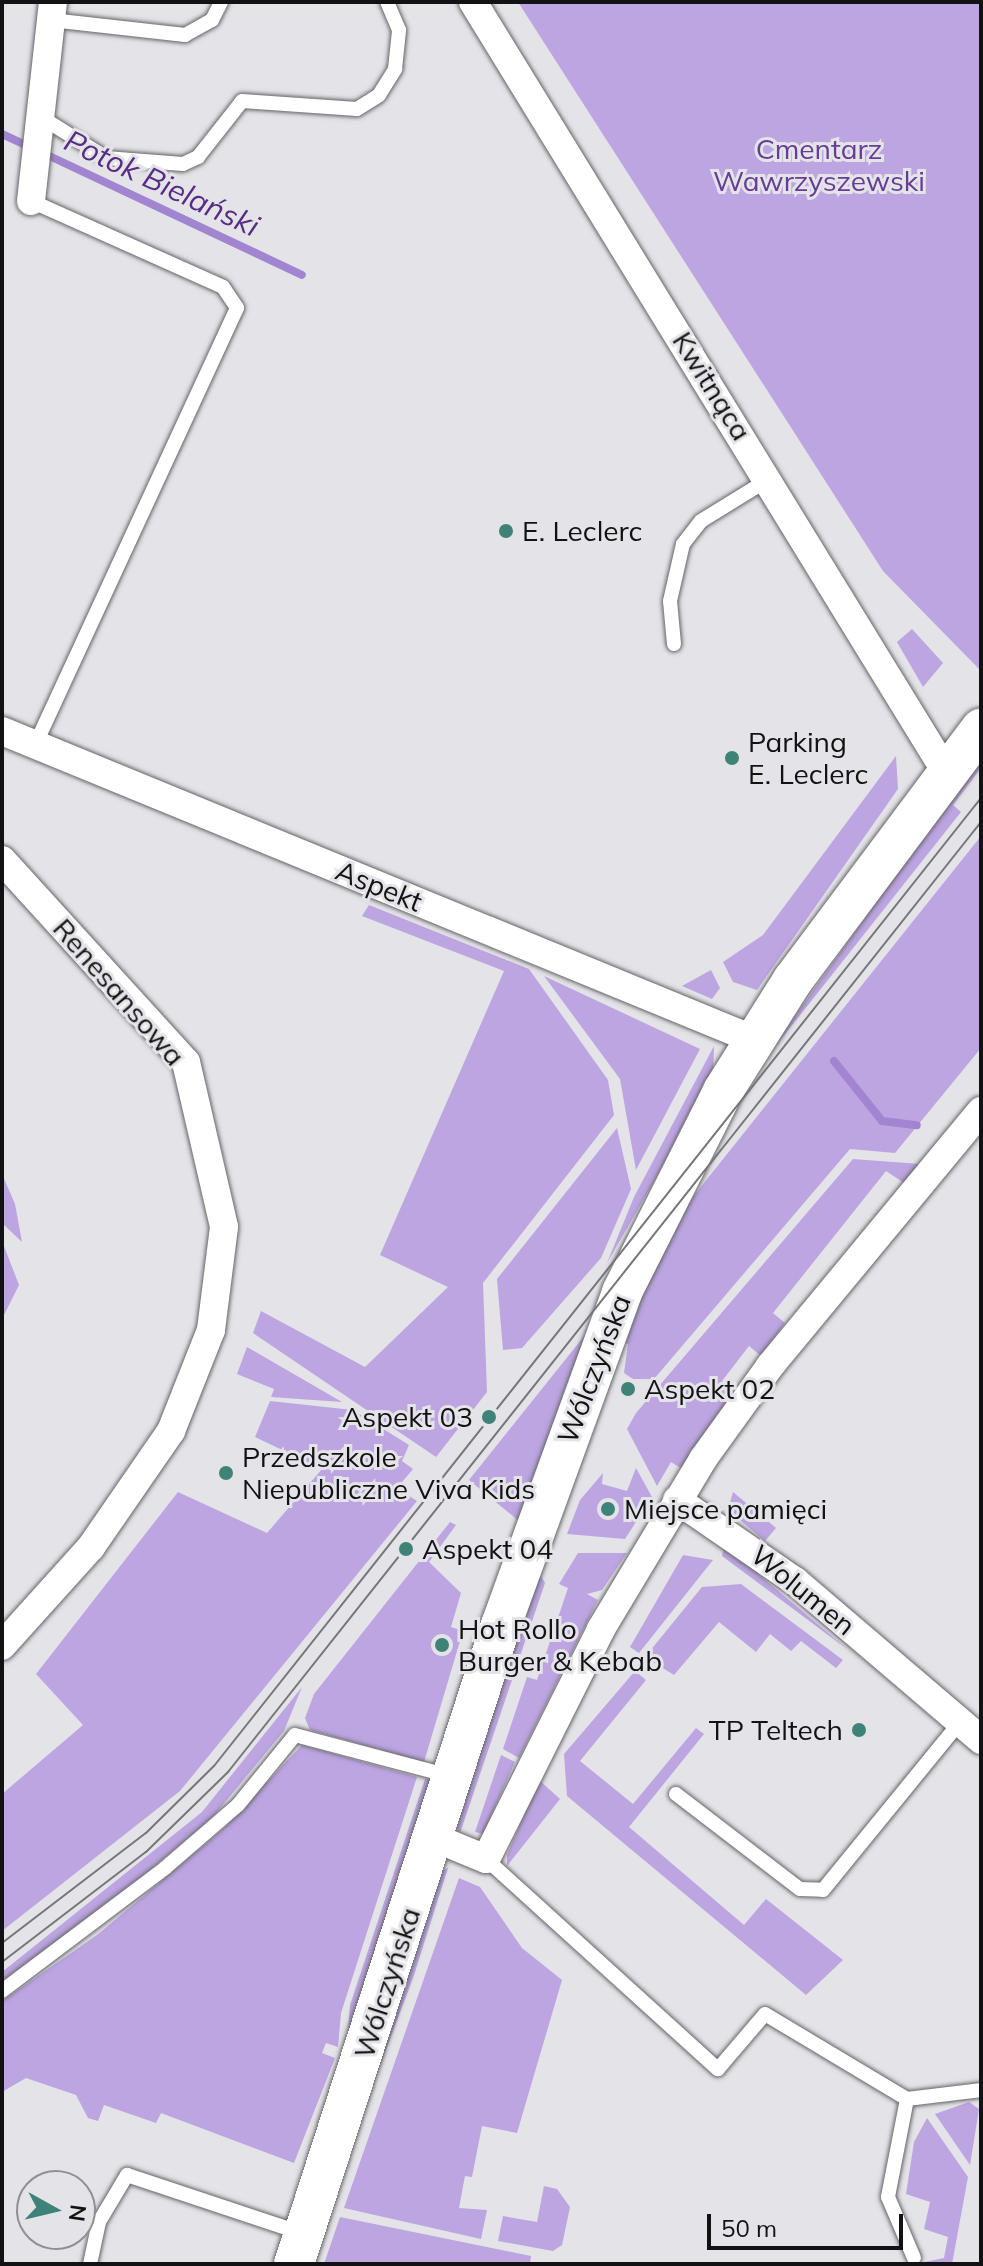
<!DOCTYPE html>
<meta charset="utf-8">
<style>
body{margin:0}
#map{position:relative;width:983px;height:2266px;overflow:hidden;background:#e4e3e8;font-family:Mulish,sans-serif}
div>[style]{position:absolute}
.green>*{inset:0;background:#bca5e1}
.stream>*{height:8px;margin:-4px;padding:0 4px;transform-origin:4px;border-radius:4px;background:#a285d0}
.roads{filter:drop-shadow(0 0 2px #666468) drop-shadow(0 0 2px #666468)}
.lane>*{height:14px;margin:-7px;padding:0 7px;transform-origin:7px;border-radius:7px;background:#fff}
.street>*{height:28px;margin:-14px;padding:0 14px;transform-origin:14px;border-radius:14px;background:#fff}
.secondary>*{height:40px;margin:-20px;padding:0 20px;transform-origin:20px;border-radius:20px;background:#fff}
.tram>*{height:2px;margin:-1px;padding:0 1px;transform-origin:1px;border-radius:1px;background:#767579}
.dots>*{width:22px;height:22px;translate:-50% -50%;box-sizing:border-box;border:4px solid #e4e3e8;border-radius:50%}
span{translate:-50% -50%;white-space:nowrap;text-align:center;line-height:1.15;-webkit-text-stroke:6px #e4e3e8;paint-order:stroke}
.park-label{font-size:28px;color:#653d97}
.street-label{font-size:28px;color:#121113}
.poi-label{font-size:28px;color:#121113}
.left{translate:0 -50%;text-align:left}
.right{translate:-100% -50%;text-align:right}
.water-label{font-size:30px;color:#562c85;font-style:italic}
.frame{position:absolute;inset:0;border:4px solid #121113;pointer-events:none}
.north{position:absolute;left:16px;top:2170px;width:80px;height:80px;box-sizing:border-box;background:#e4e3e8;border:2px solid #908f93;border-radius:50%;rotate:98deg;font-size:22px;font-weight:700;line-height:32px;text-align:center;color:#121113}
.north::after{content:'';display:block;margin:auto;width:28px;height:36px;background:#3f8378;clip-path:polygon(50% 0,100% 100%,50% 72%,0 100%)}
.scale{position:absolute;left:707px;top:2214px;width:196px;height:36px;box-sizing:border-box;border:4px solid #121113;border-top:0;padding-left:10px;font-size:24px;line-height:28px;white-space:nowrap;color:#121113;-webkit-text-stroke:6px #e4e3e8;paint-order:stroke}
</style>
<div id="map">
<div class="green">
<div style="clip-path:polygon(518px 2px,981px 2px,981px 671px,883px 571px)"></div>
<div style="clip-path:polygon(912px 629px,943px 663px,923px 687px,897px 642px)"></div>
<div style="clip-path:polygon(896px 756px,898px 789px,757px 990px,733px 982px,723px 962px,763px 935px)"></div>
<div style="clip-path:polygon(981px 756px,981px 768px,953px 805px,961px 812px,755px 1072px)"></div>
<div style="clip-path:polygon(981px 836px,981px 1048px,895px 1153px,850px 1149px,654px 1379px,633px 1379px,624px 1373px,628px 1344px,619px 1341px,664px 1233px)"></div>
<div style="clip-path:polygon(369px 905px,529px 969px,608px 1080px,614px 1115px,483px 1283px,487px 1392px,436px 1457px,253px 1333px,261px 1311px,365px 1367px,448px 1287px,380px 1255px,504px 971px,362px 916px)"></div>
<div style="clip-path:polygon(711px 970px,720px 988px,712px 999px,682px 986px)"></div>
<div style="clip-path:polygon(544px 976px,700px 1049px,636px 1170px,620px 1079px)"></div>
<div style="clip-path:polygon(714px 1046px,713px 1079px,607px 1263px,634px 1197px)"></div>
<div style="clip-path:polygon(617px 1128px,631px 1189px,601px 1258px,522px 1348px,503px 1350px,497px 1279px)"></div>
<div style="clip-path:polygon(853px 1159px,920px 1164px,904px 1183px,886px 1171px,773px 1313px,785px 1323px,761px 1356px,749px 1346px,722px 1381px,735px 1393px,682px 1469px,671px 1462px,657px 1486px,627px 1429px,636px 1413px)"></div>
<div style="clip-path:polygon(2px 1174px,15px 1204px,22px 1242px,2px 1223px)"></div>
<div style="clip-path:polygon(2px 1241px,19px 1285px,2px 1319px)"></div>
<div style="clip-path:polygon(589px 1330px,520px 1522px,469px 1480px)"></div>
<div style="clip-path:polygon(247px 1347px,342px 1402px,271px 1397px,274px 1389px,237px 1374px)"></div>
<div style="clip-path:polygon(270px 1401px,353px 1410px,409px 1445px,402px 1461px,413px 1469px,397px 1488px,417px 1501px,180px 1791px,2px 1931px,2px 1794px,83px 1725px,36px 1674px,178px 1492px,267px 1533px,322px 1469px,255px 1437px)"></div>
<div style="clip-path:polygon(636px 1468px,652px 1497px,625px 1539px,567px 1534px,580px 1500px,603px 1473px,602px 1484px,627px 1491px)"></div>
<div style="clip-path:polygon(733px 1492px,776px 1528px,765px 1541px,728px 1510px)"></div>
<div style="clip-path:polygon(450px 1522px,456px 1525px,429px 1562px,461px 1593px,451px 1627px,463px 1631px,424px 1762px,310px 1730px,305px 1718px,314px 1694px)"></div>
<div style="clip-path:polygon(724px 1545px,847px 1649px,722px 1556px)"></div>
<div style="clip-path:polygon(578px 1553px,627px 1553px,602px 1590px,587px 1594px,598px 1600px,519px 1758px,503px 1749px,527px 1677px,537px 1680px,568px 1588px,559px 1584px)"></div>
<div style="clip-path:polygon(683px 1555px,713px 1560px,639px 1653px,630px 1647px)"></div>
<div style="clip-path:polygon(538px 1571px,545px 1583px,460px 1833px,455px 1823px)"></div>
<div style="clip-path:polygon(741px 1584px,843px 1660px,836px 1668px,801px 1641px,791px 1651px,770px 1634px,756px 1652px,719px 1622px,674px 1675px,645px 1657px,702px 1587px)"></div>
<div style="clip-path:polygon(635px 1671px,646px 1680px,580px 1761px,633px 1804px,696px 1728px,704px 1734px,629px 1827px,744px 1925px,766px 1899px,843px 1960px,806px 1995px,567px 1796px,564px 1754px)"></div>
<div style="clip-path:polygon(302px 1687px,284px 1731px,212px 1818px,68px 1939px,2px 1984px,2px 1972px,202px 1812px)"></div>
<div style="clip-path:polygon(302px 1745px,417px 1777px,341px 2013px,338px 2047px,326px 2043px,322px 2053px,335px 2058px,294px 2163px,161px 2113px,156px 2123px,104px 2105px,98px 2121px,88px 2118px,76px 2095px,26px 2078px,2px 2092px,2px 2001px,97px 1935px,221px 1831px)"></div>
<div style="clip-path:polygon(501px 1755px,515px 1762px,483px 1834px,475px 1832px)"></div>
<div style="clip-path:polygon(425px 1779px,437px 1783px,347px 2041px,350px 2005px)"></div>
<div style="clip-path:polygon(539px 1780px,560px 1799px,507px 1866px,507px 1855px)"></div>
<div style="clip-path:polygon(448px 1868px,413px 1978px,371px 2090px,442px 1871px)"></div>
<div style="clip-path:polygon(459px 1878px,480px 1887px,522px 1948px,562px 1980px,517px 2133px,482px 2126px,472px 2177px,465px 2176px,459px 2208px,487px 2210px,481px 2239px,344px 2208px)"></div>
<div style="clip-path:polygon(969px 2102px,979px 2109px,970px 2165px,935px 2114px)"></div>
<div style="clip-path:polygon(927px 2118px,968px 2177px,952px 2264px,915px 2264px,944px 2258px,948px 2237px,924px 2229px,930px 2202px,906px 2194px,914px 2142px)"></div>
<div style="clip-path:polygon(544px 2186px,557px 2189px,570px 2207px,562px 2245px,553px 2251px,498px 2241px,503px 2216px,537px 2222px)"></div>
<div style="clip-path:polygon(340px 2217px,531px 2256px,530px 2264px,324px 2264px)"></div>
</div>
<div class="stream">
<div style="left:2px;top:134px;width:31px;rotate:25deg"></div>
<div style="left:43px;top:153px;width:286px;rotate:25.2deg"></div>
<div style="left:834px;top:1061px;width:77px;rotate:51.3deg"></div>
<div style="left:882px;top:1121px;width:35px;rotate:7deg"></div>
</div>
<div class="roads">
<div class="lane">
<div style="left:51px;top:20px;width:135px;rotate:6.4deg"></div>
<div style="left:185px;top:35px;width:31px;rotate:-29deg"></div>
<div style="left:212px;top:20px;width:20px;rotate:-63deg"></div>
<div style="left:41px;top:117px;width:77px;rotate:32.2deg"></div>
<div style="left:106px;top:158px;width:77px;rotate:4.5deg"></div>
<div style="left:183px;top:164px;width:17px;rotate:-25deg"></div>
<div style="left:198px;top:157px;width:71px;rotate:-51.8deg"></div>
<div style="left:242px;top:101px;width:115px;rotate:4deg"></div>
<div style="left:357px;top:109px;width:26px;rotate:-32deg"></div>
<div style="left:379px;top:95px;width:31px;rotate:-58deg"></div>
<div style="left:395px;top:69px;width:39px;rotate:-84deg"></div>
<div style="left:399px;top:30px;width:30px;rotate:-113deg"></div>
<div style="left:31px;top:201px;width:210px;rotate:24.1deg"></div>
<div style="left:223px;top:287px;width:25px;rotate:56deg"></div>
<div style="left:237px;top:308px;width:480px;rotate:114.8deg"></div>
<div style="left:674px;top:644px;width:43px;rotate:-95.3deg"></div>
<div style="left:670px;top:601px;width:58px;rotate:-77.2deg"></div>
<div style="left:683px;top:544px;width:29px;rotate:-52deg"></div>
<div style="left:701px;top:521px;width:80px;rotate:-31.7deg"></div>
<div style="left:676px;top:1794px;width:156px;rotate:37.5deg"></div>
<div style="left:800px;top:1889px;width:23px;rotate:2deg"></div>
<div style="left:823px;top:1890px;width:217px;rotate:-50.8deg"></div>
<div style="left:486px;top:1859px;width:313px;rotate:42.2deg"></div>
<div style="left:718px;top:2069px;width:72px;rotate:-49.5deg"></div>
<div style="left:765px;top:2014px;width:165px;rotate:30.9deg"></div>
<div style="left:907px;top:2099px;width:75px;rotate:-6.9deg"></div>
<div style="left:2px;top:1991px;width:204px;rotate:-37deg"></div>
<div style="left:165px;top:1868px;width:96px;rotate:-40.8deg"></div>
<div style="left:238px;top:1805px;width:90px;rotate:-50.8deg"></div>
<div style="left:295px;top:1735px;width:160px;rotate:14.8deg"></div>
<div style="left:907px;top:2099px;width:100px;rotate:101deg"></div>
<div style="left:888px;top:2197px;width:66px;rotate:66.9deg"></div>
<div style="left:90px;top:2264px;width:43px;rotate:-77.9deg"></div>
<div style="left:99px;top:2222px;width:55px;rotate:-59.2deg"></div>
<div style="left:127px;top:2175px;width:183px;rotate:18.4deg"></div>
</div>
<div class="street">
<div style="left:473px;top:2px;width:904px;rotate:58.44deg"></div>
<div style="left:31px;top:201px;width:200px;rotate:-83.7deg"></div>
<div style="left:2px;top:731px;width:814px;rotate:22.31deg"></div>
<div style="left:2px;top:860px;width:273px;rotate:47.7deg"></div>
<div style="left:186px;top:1062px;width:169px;rotate:77deg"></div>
<div style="left:224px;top:1227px;width:104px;rotate:97.2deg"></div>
<div style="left:211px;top:1330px;width:109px;rotate:111.6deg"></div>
<div style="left:171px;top:1431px;width:141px;rotate:124.6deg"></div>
<div style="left:91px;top:1547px;width:133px;rotate:132deg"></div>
<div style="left:677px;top:1500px;width:143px;rotate:34.5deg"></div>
<div style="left:795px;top:1581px;width:245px;rotate:40.5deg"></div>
<div style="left:435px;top:1838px;width:55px;rotate:22.4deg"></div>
<div style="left:486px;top:1859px;width:257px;rotate:-63.4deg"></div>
<div style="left:601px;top:1629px;width:198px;rotate:-59deg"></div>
<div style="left:703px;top:1459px;width:115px;rotate:-54.2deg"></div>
<div style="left:770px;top:1366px;width:331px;rotate:-50.4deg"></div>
</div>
<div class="secondary">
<div style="left:294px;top:2264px;width:672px;rotate:-72.05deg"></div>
<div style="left:501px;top:1625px;width:354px;rotate:-70deg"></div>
<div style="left:622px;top:1292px;width:225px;rotate:-63.3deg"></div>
<div style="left:723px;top:1091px;width:131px;rotate:-57.8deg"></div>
<div style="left:793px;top:980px;width:314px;rotate:-53.2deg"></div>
</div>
</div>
<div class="tram">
<div style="left:2px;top:1943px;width:181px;rotate:-37.4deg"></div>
<div style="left:146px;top:1833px;width:95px;rotate:-44.6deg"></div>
<div style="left:214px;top:1766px;width:1235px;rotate:-51.61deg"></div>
<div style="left:2px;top:1962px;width:181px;rotate:-37.4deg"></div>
<div style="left:146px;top:1852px;width:115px;rotate:-44.3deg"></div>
<div style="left:228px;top:1772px;width:1212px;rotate:-51.6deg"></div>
</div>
<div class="dots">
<div style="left:506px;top:531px;background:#3f8378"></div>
<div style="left:732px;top:758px;background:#3f8378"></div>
<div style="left:628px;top:1389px;background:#3f8378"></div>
<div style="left:489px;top:1417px;background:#3f8378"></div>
<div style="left:226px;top:1473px;background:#3f8378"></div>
<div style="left:608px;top:1509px;background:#3f8378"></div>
<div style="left:406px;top:1549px;background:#3f8378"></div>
<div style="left:442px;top:1645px;background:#3f8378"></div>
<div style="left:859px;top:1730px;background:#3f8378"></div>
</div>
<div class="park-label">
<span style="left:819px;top:165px">Cmentarz<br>Wawrzyszewski</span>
</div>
<div class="street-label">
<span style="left:712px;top:386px;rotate:58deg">Kwitnąca</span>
<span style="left:379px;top:886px;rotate:22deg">Aspekt</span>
<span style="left:119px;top:992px;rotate:49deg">Renesansowa</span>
<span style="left:594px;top:1369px;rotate:-69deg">Wólczyńska</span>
<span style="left:803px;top:1590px;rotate:39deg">Wolumen</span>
<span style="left:387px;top:1983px;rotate:-72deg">Wólczyńska</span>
</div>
<div class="poi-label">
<span class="left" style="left:522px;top:531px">E. Leclerc</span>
<span class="left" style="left:748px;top:758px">Parking<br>E. Leclerc</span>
<span class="left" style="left:644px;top:1389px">Aspekt 02</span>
<span class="right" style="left:473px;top:1417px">Aspekt 03</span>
<span class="left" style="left:242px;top:1473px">Przedszkole<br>Niepubliczne Viva Kids</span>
<span class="left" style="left:624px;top:1509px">Miejsce pamięci</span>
<span class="left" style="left:422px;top:1549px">Aspekt 04</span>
<span class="left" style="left:458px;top:1645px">Hot Rollo<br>Burger &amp; Kebab</span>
<span class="right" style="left:843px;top:1730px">TP Teltech</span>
</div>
<div class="water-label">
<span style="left:162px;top:183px;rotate:25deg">Potok Bielański</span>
</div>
<div class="frame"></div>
<div class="north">N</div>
<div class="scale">50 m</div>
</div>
